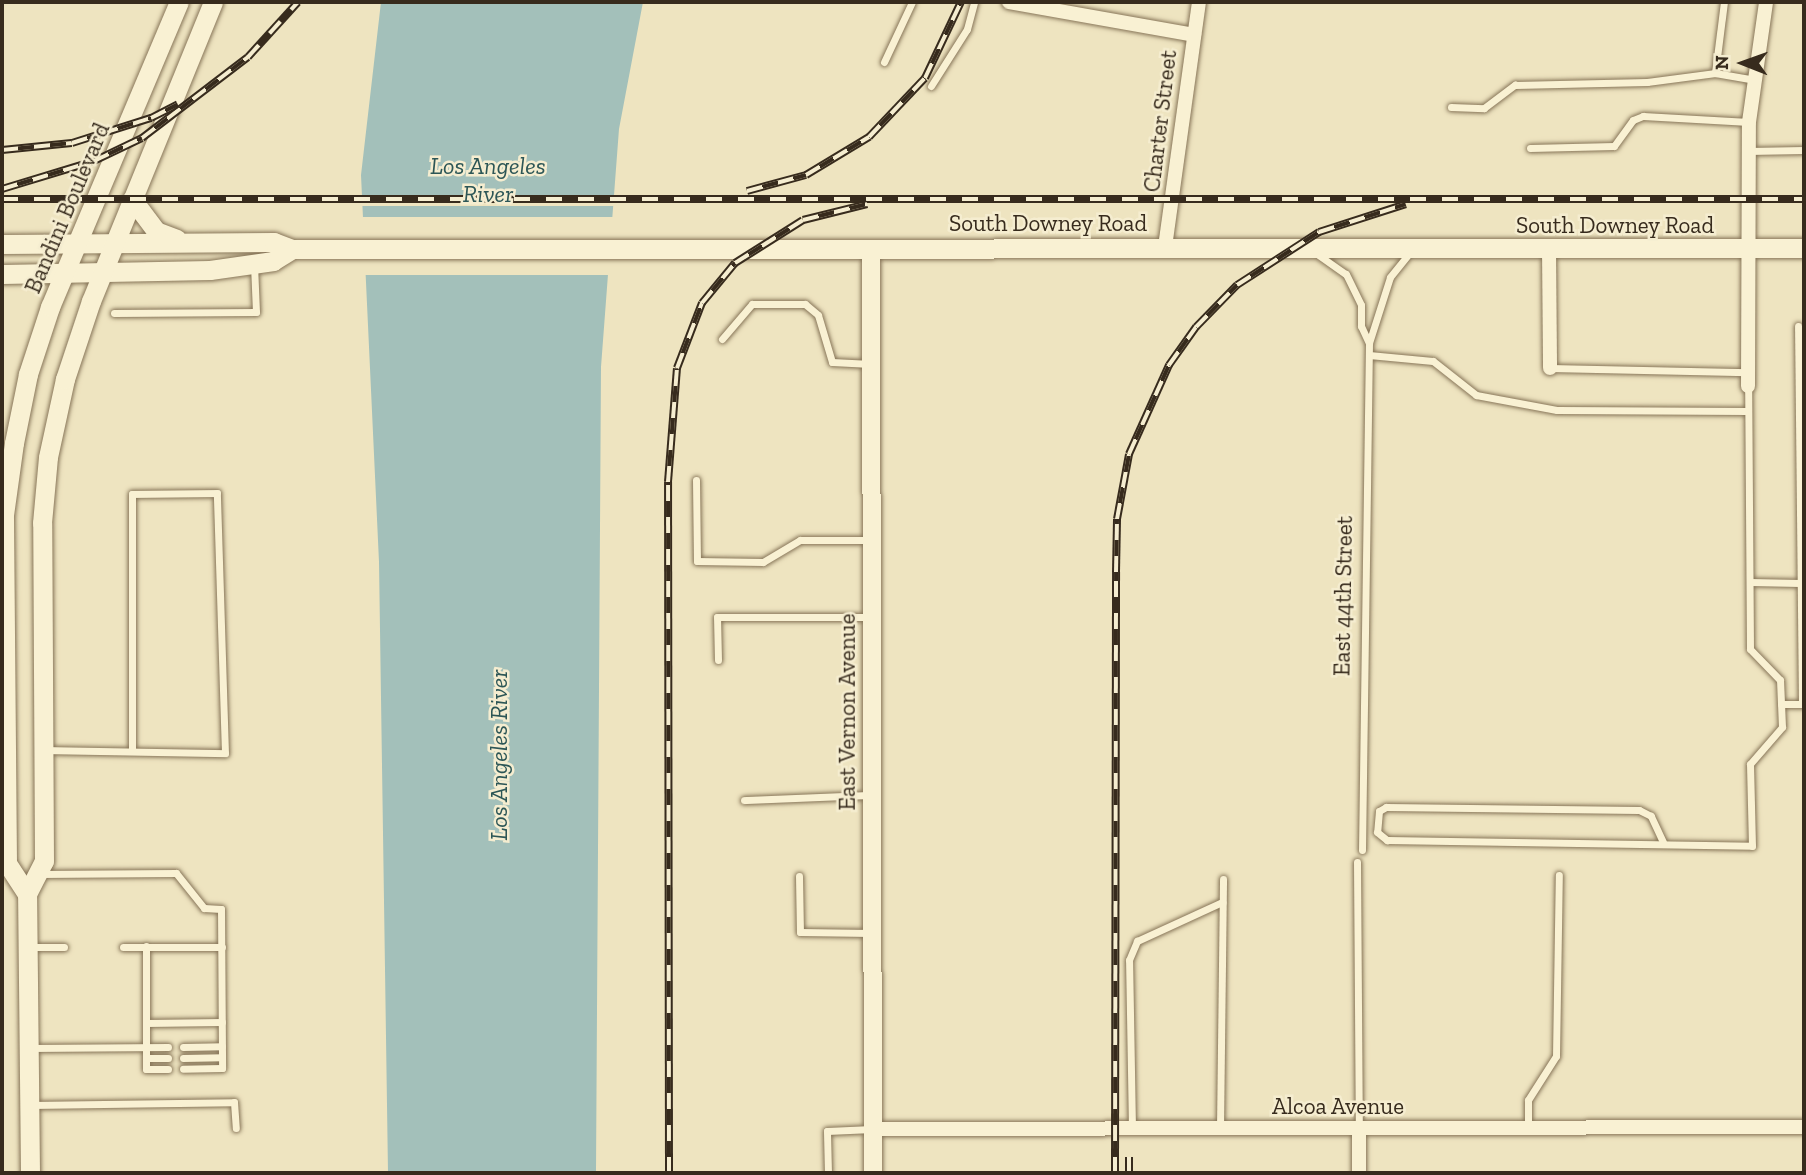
<!DOCTYPE html>
<style>
body{margin:0}
#map{position:relative;width:1806px;height:1175px;overflow:hidden;background:#eee4c0;font-family:"Zilla Slab",serif}
div>[style]{position:absolute}
.water>*{inset:0;background:#a3c0ba}
.pier>*{inset:0;background:#eee4c0;transform-origin:0 0}
.roads{filter:drop-shadow(0 0 2px #877558) drop-shadow(0 0 2px #877558)}
.service>*{height:7px;margin:-3.5px;padding:0 3.5px;transform-origin:3.5px;border-radius:3.5px;background:#f9f1d3}
.minor>*{height:14px;margin:-7px;padding:0 7px;transform-origin:7px;border-radius:7px;background:#f9f1d3}
.tertiary>*{height:18px;margin:-9px;padding:0 9px;transform-origin:9px;border-radius:9px;background:#f9f1d3}
.secondary>*{height:19px;margin:-9.5px;padding:0 9.5px;transform-origin:9.5px;border-radius:9.5px;background:#f9f1d3}
.rail>*{height:8px;margin-top:-4px;transform-origin:0;background:repeating-linear-gradient(90deg,#f5edd0 0 16px,#372b1d 0 32px);box-sizing:border-box;border-block:2px solid #372b1d}
span{translate:-50% -50%;white-space:nowrap;text-align:center;line-height:1.15;-webkit-text-stroke:5px #f5edd0;paint-order:stroke}
.street-label{font-size:23px;color:#372b1d}
.water-label{font-size:24px;color:#2c5656;font-style:italic}
.frame{position:absolute;inset:0;border:4px solid #372b1d;pointer-events:none}
.north{position:absolute;left:1708px;top:28px;width:70px;height:70px;-webkit-text-stroke:5px #f5edd0;paint-order:stroke;rotate:271deg;font-size:19px;font-weight:700;line-height:28px;text-align:center;color:#372b1d}
.north::after{content:'';display:block;margin:auto;width:24px;height:32px;background:#372b1d;clip-path:polygon(50% 0,100% 100%,50% 72%,0 100%)}
</style>
<div id="map">
<div class="water">
<div style="clip-path:polygon(381px 2px,643px 2px,619px 129px,601px 367px,596px 1173px,388px 1173px,379px 562px,361px 175px)"></div>
</div>
<div class="pier">
<div style="left:358px;top:195px;width:260px;height:11px"></div>
<div style="left:359px;top:217px;width:257px;height:58px"></div>
</div>
<div class="roads">
<div class="service">
<div style="left:884px;top:62px;width:66px;rotate:-65deg"></div>
<div style="left:1715px;top:73px;width:72px;rotate:-82.8deg"></div>
<div style="left:931px;top:86px;width:67px;rotate:-57.7deg"></div>
<div style="left:967px;top:29px;width:28px;rotate:-75deg"></div>
<div style="left:1451px;top:107px;width:33px;rotate:2deg"></div>
<div style="left:1484px;top:108px;width:39px;rotate:-37deg"></div>
<div style="left:1515px;top:85px;width:132px;rotate:-1.3deg"></div>
<div style="left:1647px;top:82px;width:69px;rotate:-7.5deg"></div>
<div style="left:1715px;top:73px;width:41px;rotate:9.9deg"></div>
<div style="left:1530px;top:148px;width:84px;rotate:-1.4deg"></div>
<div style="left:1614px;top:146px;width:32px;rotate:-54deg"></div>
<div style="left:1633px;top:120px;width:11px;rotate:-22deg"></div>
<div style="left:1643px;top:116px;width:106px;rotate:3.2deg"></div>
<div style="left:1748px;top:151px;width:56px;rotate:-1deg"></div>
<div style="left:1317px;top:254px;width:35px;rotate:35deg"></div>
<div style="left:1346px;top:274px;width:34px;rotate:64deg"></div>
<div style="left:1361px;top:305px;width:21px;rotate:90deg"></div>
<div style="left:1361px;top:326px;width:19px;rotate:65deg"></div>
<div style="left:1369px;top:343px;width:507px;rotate:90.79deg"></div>
<div style="left:114px;top:313px;width:142px;rotate:-0.4deg"></div>
<div style="left:256px;top:312px;width:48px;rotate:-92.4deg"></div>
<div style="left:722px;top:339px;width:46px;rotate:-49.4deg"></div>
<div style="left:752px;top:304px;width:53px"></div>
<div style="left:805px;top:304px;width:17px;rotate:40deg"></div>
<div style="left:818px;top:315px;width:49px;rotate:73.4deg"></div>
<div style="left:832px;top:362px;width:39px;rotate:3deg"></div>
<div style="left:1369px;top:343px;width:69px;rotate:-72.3deg"></div>
<div style="left:1390px;top:277px;width:33px;rotate:-51deg"></div>
<div style="left:1369px;top:355px;width:64px;rotate:5.4deg"></div>
<div style="left:1433px;top:361px;width:55px;rotate:38.3deg"></div>
<div style="left:1476px;top:395px;width:82px;rotate:10.5deg"></div>
<div style="left:1557px;top:410px;width:191px;rotate:0.3deg"></div>
<div style="left:1550px;top:368px;width:198px;rotate:1.2deg"></div>
<div style="left:696px;top:480px;width:81px;rotate:89.3deg"></div>
<div style="left:697px;top:561px;width:66px;rotate:0.9deg"></div>
<div style="left:763px;top:562px;width:43px;rotate:-30.7deg"></div>
<div style="left:800px;top:540px;width:71px"></div>
<div style="left:1750px;top:582px;width:50px;rotate:1.1deg"></div>
<div style="left:718px;top:660px;width:43px;rotate:-91.3deg"></div>
<div style="left:717px;top:617px;width:154px"></div>
<div style="left:1781px;top:704px;width:21px"></div>
<div style="left:1802px;top:704px;width:378px;rotate:-90.6deg"></div>
<div style="left:45px;top:750px;width:180px;rotate:1deg"></div>
<div style="left:225px;top:753px;width:260px;rotate:-91.8deg"></div>
<div style="left:217px;top:493px;width:85px;rotate:179.3deg"></div>
<div style="left:132px;top:494px;width:257px;rotate:90deg"></div>
<div style="left:744px;top:800px;width:127px;rotate:-2.3deg"></div>
<div style="left:1663px;top:842px;width:29px;rotate:-115deg"></div>
<div style="left:1651px;top:816px;width:13px;rotate:-153deg"></div>
<div style="left:1639px;top:810px;width:253px;rotate:-179.3deg"></div>
<div style="left:1386px;top:807px;width:8px;rotate:150deg"></div>
<div style="left:1379px;top:811px;width:21px;rotate:95deg"></div>
<div style="left:1377px;top:832px;width:13px;rotate:39deg"></div>
<div style="left:1387px;top:840px;width:365px;rotate:0.9deg"></div>
<div style="left:1752px;top:846px;width:82px;rotate:-91.4deg"></div>
<div style="left:1750px;top:764px;width:49px;rotate:-49.1deg"></div>
<div style="left:1782px;top:727px;width:47px;rotate:-92.4deg"></div>
<div style="left:1780px;top:680px;width:43px;rotate:-134.1deg"></div>
<div style="left:1750px;top:649px;width:262px;rotate:-90.4deg"></div>
<div style="left:1357px;top:862px;width:266px;rotate:89.6deg"></div>
<div style="left:39px;top:874px;width:137px;rotate:-0.4deg"></div>
<div style="left:176px;top:873px;width:45px;rotate:51.3deg"></div>
<div style="left:204px;top:908px;width:17px;rotate:3deg"></div>
<div style="left:221px;top:909px;width:159px;rotate:89.6deg"></div>
<div style="left:222px;top:1068px;width:39px;rotate:179deg"></div>
<div style="left:799px;top:876px;width:56px;rotate:89deg"></div>
<div style="left:800px;top:932px;width:71px;rotate:0.8deg"></div>
<div style="left:146px;top:946px;width:123px;rotate:90deg"></div>
<div style="left:146px;top:1069px;width:22px"></div>
<div style="left:28px;top:947px;width:36px"></div>
<div style="left:123px;top:947px;width:99px"></div>
<div style="left:146px;top:1023px;width:76px;rotate:-0.8deg"></div>
<div style="left:183px;top:1047px;width:39px;rotate:-1deg"></div>
<div style="left:29px;top:1048px;width:139px;rotate:-0.4deg"></div>
<div style="left:146px;top:1058px;width:22px"></div>
<div style="left:183px;top:1058px;width:39px;rotate:-1deg"></div>
<div style="left:30px;top:1105px;width:204px;rotate:-0.8deg"></div>
<div style="left:234px;top:1102px;width:26px;rotate:86deg"></div>
<div style="left:1528px;top:1127px;width:27px;rotate:-90deg"></div>
<div style="left:1528px;top:1100px;width:52px;rotate:-57.5deg"></div>
<div style="left:1556px;top:1056px;width:181px;rotate:-89.1deg"></div>
<div style="left:1132px;top:1128px;width:168px;rotate:-91deg"></div>
<div style="left:1129px;top:960px;width:21px;rotate:-67deg"></div>
<div style="left:1137px;top:941px;width:94px;rotate:-24.6deg"></div>
<div style="left:1220px;top:1128px;width:249px;rotate:-89.3deg"></div>
<div style="left:828px;top:1173px;width:42px;rotate:-91.4deg"></div>
<div style="left:827px;top:1131px;width:45px;rotate:-2.5deg"></div>
</div>
<div class="minor">
<div style="left:1009px;top:2px;width:188px;rotate:10.1deg"></div>
<div style="left:1165px;top:247px;width:247px;rotate:-82.1deg"></div>
<div style="left:1549px;top:248px;width:120px;rotate:89.5deg"></div>
<div style="left:1748px;top:386px;width:264px;rotate:-89.8deg"></div>
<div style="left:1749px;top:122px;width:121px;rotate:-81.9deg"></div>
<div style="left:872px;top:1129px;width:932px;rotate:-0.12deg"></div>
<div style="left:1359px;top:1173px;width:45px;rotate:-90deg"></div>
</div>
<div class="tertiary">
<div style="left:871px;top:250px;width:923px;rotate:89.88deg"></div>
</div>
<div class="secondary">
<div style="left:132px;top:199px;width:40px;rotate:53deg"></div>
<div style="left:156px;top:231px;width:22px;rotate:21deg"></div>
<div style="left:2px;top:244px;width:272px;rotate:-0.4deg"></div>
<div style="left:274px;top:242px;width:19px;rotate:21deg"></div>
<div style="left:292px;top:249px;width:1512px;rotate:-0.04deg"></div>
<div style="left:2px;top:274px;width:208px;rotate:-1.1deg"></div>
<div style="left:210px;top:270px;width:64px;rotate:-8.1deg"></div>
<div style="left:273px;top:261px;width:22px;rotate:-32deg"></div>
<div style="left:27px;top:894px;width:37px;rotate:-123deg"></div>
<div style="left:7px;top:863px;width:348px;rotate:-90.5deg"></div>
<div style="left:4px;top:515px;width:73px;rotate:-82.1deg"></div>
<div style="left:14px;top:443px;width:70px;rotate:-78.5deg"></div>
<div style="left:28px;top:374px;width:71px;rotate:-71.8deg"></div>
<div style="left:50px;top:307px;width:331px;rotate:-67.1deg"></div>
<div style="left:30px;top:1173px;width:279px;rotate:-90.6deg"></div>
<div style="left:27px;top:894px;width:37px;rotate:-63deg"></div>
<div style="left:44px;top:861px;width:338px;rotate:-90.3deg"></div>
<div style="left:42px;top:523px;width:66px;rotate:-84.8deg"></div>
<div style="left:48px;top:457px;width:80px;rotate:-77.7deg"></div>
<div style="left:65px;top:379px;width:82px;rotate:-71.6deg"></div>
<div style="left:91px;top:301px;width:323px;rotate:-67.8deg"></div>
</div>
</div>
<div class="rail">
<div style="left:2px;top:150px;width:70px;rotate:-5.7deg"></div>
<div style="left:72px;top:143px;width:83px;rotate:-17.6deg"></div>
<div style="left:151px;top:118px;width:30px;rotate:-27deg"></div>
<div style="left:2px;top:189px;width:96px;rotate:-16.9deg"></div>
<div style="left:94px;top:161px;width:53px;rotate:-25.6deg"></div>
<div style="left:142px;top:138px;width:133px;rotate:-37.4deg"></div>
<div style="left:248px;top:57px;width:74px;rotate:-47.7deg"></div>
<div style="left:747px;top:191px;width:61px;rotate:-15.2deg"></div>
<div style="left:806px;top:175px;width:74px;rotate:-31.1deg"></div>
<div style="left:869px;top:137px;width:81px;rotate:-46.5deg"></div>
<div style="left:925px;top:78px;width:84px;rotate:-64.7deg"></div>
<div style="left:2px;top:199px;width:1802px"></div>
<div style="left:1129px;top:1157px;width:16px;rotate:90deg"></div>
<div style="left:669px;top:1173px;width:691px;rotate:-90.08deg"></div>
<div style="left:668px;top:482px;width:114px;rotate:-85.5deg"></div>
<div style="left:677px;top:368px;width:70px;rotate:-69deg"></div>
<div style="left:702px;top:303px;width:52px;rotate:-50.5deg"></div>
<div style="left:735px;top:263px;width:80px;rotate:-32.3deg"></div>
<div style="left:803px;top:220px;width:66px;rotate:-14deg"></div>
<div style="left:1115px;top:1173px;width:601px;rotate:-89.9deg"></div>
<div style="left:1116px;top:572px;width:53px;rotate:-88.9deg"></div>
<div style="left:1117px;top:519px;width:66px;rotate:-79.5deg"></div>
<div style="left:1129px;top:454px;width:98px;rotate:-65.8deg"></div>
<div style="left:1169px;top:365px;width:47px;rotate:-54.6deg"></div>
<div style="left:1196px;top:327px;width:59px;rotate:-45.7deg"></div>
<div style="left:1237px;top:285px;width:98px;rotate:-32.9deg"></div>
<div style="left:1319px;top:232px;width:91px;rotate:-17.8deg"></div>
</div>
<div class="street-label">
<span style="left:1160px;top:121px;rotate:-83deg">Charter Street</span>
<span style="left:67px;top:208px;rotate:-67deg">Bandini Boulevard</span>
<span style="left:1048px;top:223px">South Downey Road</span>
<span style="left:1615px;top:225px">South Downey Road</span>
<span style="left:1343px;top:596px;rotate:-89deg">East 44th Street</span>
<span style="left:847px;top:712px;rotate:-90deg">East Vernon Avenue</span>
<span style="left:1338px;top:1106px">Alcoa Avenue</span>
</div>
<div class="water-label">
<span style="left:488px;top:180px">Los Angeles<br>River</span>
<span style="left:499px;top:755px;rotate:-90deg">Los Angeles River</span>
</div>
<div class="frame"></div>
<div class="north">N</div>
</div>
